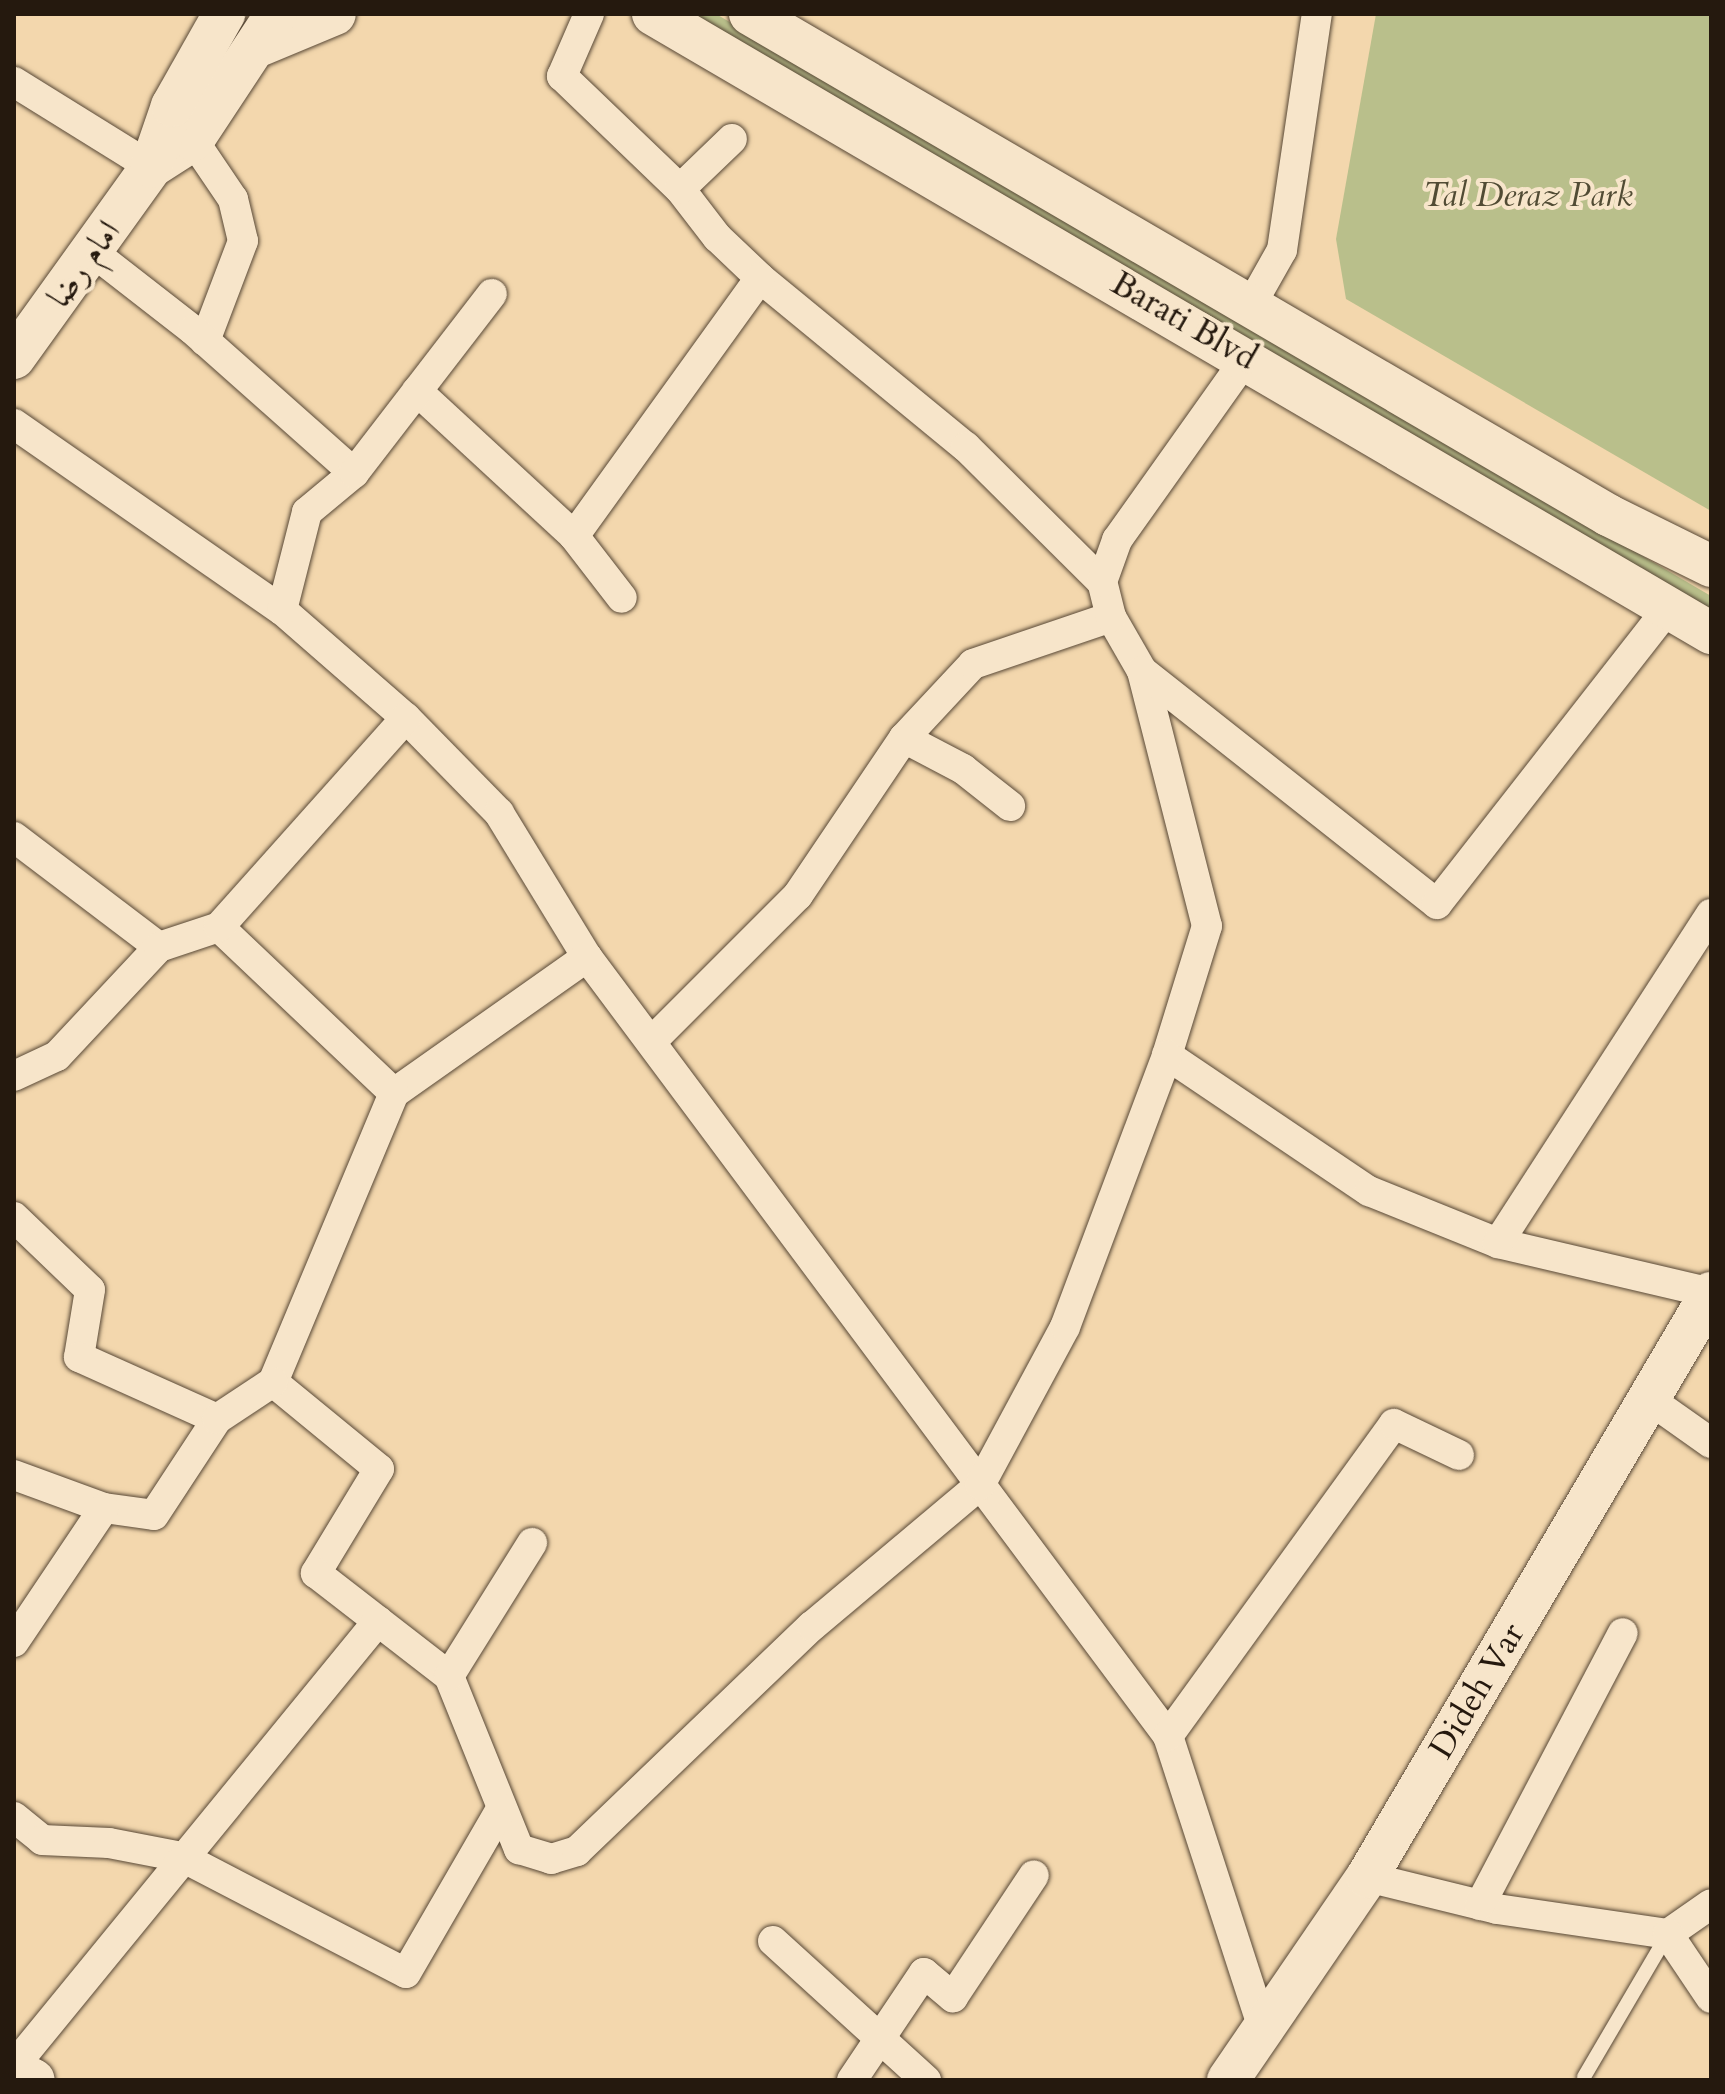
<!DOCTYPE html>
<meta charset="utf-8">
<style>
body{margin:0}
#map{position:relative;width:1725px;height:2094px;overflow:hidden;background:#f3d7ad;font-family:Cardo,Amiri,serif}
div>[style]{position:absolute}
.green>*{inset:0;background:#b9bf8b}
.roads{filter:drop-shadow(0 0 2px #584836) drop-shadow(0 0 2px #584836)}
.lane>*{height:14px;margin:-7px;padding:0 7px;transform-origin:7px;border-radius:7px;background:#f7e5ca}
.street>*{height:30px;margin:-15px;padding:0 15px;transform-origin:15px;border-radius:15px;background:#f7e5ca}
.secondary>*{height:42px;margin:-21px;padding:0 21px;transform-origin:21px;border-radius:21px;background:#f7e5ca}
span{translate:-50% -50%;white-space:nowrap;text-align:center;line-height:1.15;-webkit-text-stroke:8px #f7e5ca;paint-order:stroke}
.park-label{font-size:34px;color:#514b34;font-style:italic}
.street-label{font-size:34px;color:#25190e}
.frame{position:absolute;inset:0;border:16px solid #25190e;pointer-events:none}
</style>
<div id="map">
<div class="green">
<div style="clip-path:polygon(686px 14px,716px 14px,781px 52px,1711px 596px,1711px 611px)"></div>
<div style="clip-path:polygon(1376px 14px,1711px 14px,1711px 511px,1346px 299px,1336px 239px)"></div>
</div>
<div class="roads">
<div class="lane">
<div style="left:1584px;top:2077px;width:166px;rotate:-59.6deg"></div>
</div>
<div class="street">
<div style="left:589px;top:14px;width:68px;rotate:113.5deg"></div>
<div style="left:562px;top:76px;width:163px;rotate:43.8deg"></div>
<div style="left:680px;top:189px;width:61px;rotate:52.4deg"></div>
<div style="left:717px;top:237px;width:59px;rotate:43.6deg"></div>
<div style="left:760px;top:278px;width:266px;rotate:39.4deg"></div>
<div style="left:966px;top:447px;width:192px;rotate:44.8deg"></div>
<div style="left:14px;top:82px;width:161px;rotate:31.8deg"></div>
<div style="left:193px;top:140px;width:71px;rotate:55.9deg"></div>
<div style="left:233px;top:199px;width:43px;rotate:76.6deg"></div>
<div style="left:243px;top:241px;width:107px;rotate:110.8deg"></div>
<div style="left:680px;top:189px;width:72px;rotate:-43.9deg"></div>
<div style="left:94px;top:253px;width:125px;rotate:37.9deg"></div>
<div style="left:193px;top:330px;width:215px;rotate:41.6deg"></div>
<div style="left:1251px;top:305px;width:63px;rotate:-60.6deg"></div>
<div style="left:1282px;top:250px;width:239px;rotate:-81.6deg"></div>
<div style="left:417px;top:391px;width:214px;rotate:42.7deg"></div>
<div style="left:574px;top:536px;width:78px;rotate:52.3deg"></div>
<div style="left:14px;top:424px;width:326px;rotate:34.8deg"></div>
<div style="left:282px;top:610px;width:164px;rotate:41.1deg"></div>
<div style="left:406px;top:718px;width:133px;rotate:45.6deg"></div>
<div style="left:499px;top:813px;width:169px;rotate:58.6deg"></div>
<div style="left:587px;top:957px;width:972px;rotate:53.28deg"></div>
<div style="left:1168px;top:1736px;width:308px;rotate:72deg"></div>
<div style="left:574px;top:536px;width:318px;rotate:-54.2deg"></div>
<div style="left:282px;top:610px;width:101px;rotate:-75.7deg"></div>
<div style="left:307px;top:512px;width:61px;rotate:-39.7deg"></div>
<div style="left:354px;top:473px;width:226px;rotate:-52.4deg"></div>
<div style="left:1111px;top:617px;width:62px;rotate:60.1deg"></div>
<div style="left:1142px;top:671px;width:263px;rotate:75.7deg"></div>
<div style="left:1207px;top:926px;width:135px;rotate:107.2deg"></div>
<div style="left:1167px;top:1055px;width:244px;rotate:34deg"></div>
<div style="left:1369px;top:1191px;width:139px;rotate:22deg"></div>
<div style="left:1498px;top:1243px;width:219px;rotate:13.2deg"></div>
<div style="left:1142px;top:671px;width:376px;rotate:38.3deg"></div>
<div style="left:1437px;top:904px;width:375px;rotate:-52deg"></div>
<div style="left:904px;top:738px;width:67px;rotate:27.7deg"></div>
<div style="left:963px;top:769px;width:60px;rotate:38.2deg"></div>
<div style="left:14px;top:837px;width:182px;rotate:37.2deg"></div>
<div style="left:219px;top:927px;width:241px;rotate:43.5deg"></div>
<div style="left:587px;top:957px;width:236px;rotate:144.8deg"></div>
<div style="left:394px;top:1093px;width:313px;rotate:112.7deg"></div>
<div style="left:273px;top:1382px;width:137px;rotate:39.4deg"></div>
<div style="left:379px;top:1469px;width:122px;rotate:121.2deg"></div>
<div style="left:316px;top:1573px;width:168px;rotate:37.8deg"></div>
<div style="left:449px;top:1676px;width:187px;rotate:68deg"></div>
<div style="left:519px;top:1849px;width:34px;rotate:17deg"></div>
<div style="left:551px;top:1859px;width:27px;rotate:-17deg"></div>
<div style="left:577px;top:1851px;width:325px;rotate:-43.8deg"></div>
<div style="left:812px;top:1626px;width:219px;rotate:-40deg"></div>
<div style="left:980px;top:1485px;width:179px;rotate:-61.7deg"></div>
<div style="left:1065px;top:1327px;width:290px;rotate:-69.4deg"></div>
<div style="left:653px;top:1040px;width:205px;rotate:-45deg"></div>
<div style="left:798px;top:895px;width:189px;rotate:-56deg"></div>
<div style="left:904px;top:738px;width:101px;rotate:-47deg"></div>
<div style="left:973px;top:664px;width:146px;rotate:-18.8deg"></div>
<div style="left:1111px;top:617px;width:36px;rotate:-104deg"></div>
<div style="left:1102px;top:582px;width:45px;rotate:-70.3deg"></div>
<div style="left:1117px;top:540px;width:224px;rotate:-54.6deg"></div>
<div style="left:14px;top:1076px;width:47px;rotate:-24.9deg"></div>
<div style="left:57px;top:1056px;width:149px;rotate:-46.9deg"></div>
<div style="left:159px;top:947px;width:63px;rotate:-18.4deg"></div>
<div style="left:219px;top:927px;width:280px;rotate:-48.2deg"></div>
<div style="left:14px;top:1217px;width:105px;rotate:43.8deg"></div>
<div style="left:90px;top:1290px;width:68px;rotate:99.3deg"></div>
<div style="left:79px;top:1357px;width:151px;rotate:24.2deg"></div>
<div style="left:1498px;top:1243px;width:392px;rotate:-57.1deg"></div>
<div style="left:1650px;top:1400px;width:75px;rotate:35.2deg"></div>
<div style="left:14px;top:1475px;width:96px;rotate:20.1deg"></div>
<div style="left:104px;top:1508px;width:50px;rotate:8deg"></div>
<div style="left:154px;top:1515px;width:115px;rotate:-56.7deg"></div>
<div style="left:217px;top:1419px;width:67px;rotate:-33.5deg"></div>
<div style="left:14px;top:1642px;width:161px;rotate:-56.1deg"></div>
<div style="left:449px;top:1676px;width:157px;rotate:-58deg"></div>
<div style="left:1168px;top:1736px;width:385px;rotate:-54.1deg"></div>
<div style="left:1394px;top:1424px;width:72px;rotate:25.5deg"></div>
<div style="left:14px;top:1817px;width:36px;rotate:39deg"></div>
<div style="left:42px;top:1840px;width:67px;rotate:2.6deg"></div>
<div style="left:109px;top:1843px;width:74px;rotate:10.9deg"></div>
<div style="left:182px;top:1857px;width:252px;rotate:27.4deg"></div>
<div style="left:406px;top:1973px;width:190px;rotate:-59.9deg"></div>
<div style="left:1367px;top:1877px;width:134px;rotate:13.8deg"></div>
<div style="left:1497px;top:1909px;width:173px;rotate:8.3deg"></div>
<div style="left:1668px;top:1934px;width:52px;rotate:-34.9deg"></div>
<div style="left:1480px;top:1905px;width:307px;rotate:-62.3deg"></div>
<div style="left:1668px;top:1934px;width:77px;rotate:56.1deg"></div>
<div style="left:773px;top:1941px;width:207px;rotate:42.3deg"></div>
<div style="left:14px;top:2066px;width:575px;rotate:-50.72deg"></div>
<div style="left:852px;top:2080px;width:129px;rotate:-56.1deg"></div>
<div style="left:924px;top:1973px;width:38px;rotate:40deg"></div>
<div style="left:953px;top:1997px;width:146px;rotate:-56.4deg"></div>
</div>
<div class="secondary">
<div style="left:653px;top:14px;width:1226px;rotate:30.33deg"></div>
<div style="left:750px;top:14px;width:994px;rotate:30.28deg"></div>
<div style="left:1608px;top:515px;width:115px;rotate:26.3deg"></div>
<div style="left:261px;top:45px;width:80px;rotate:-22.7deg"></div>
<div style="left:151px;top:167px;width:50px;rotate:-32.7deg"></div>
<div style="left:193px;top:140px;width:151px;rotate:-56.6deg"></div>
<div style="left:14px;top:358px;width:235px;rotate:-54.3deg"></div>
<div style="left:151px;top:167px;width:65px;rotate:-71deg"></div>
<div style="left:172px;top:106px;width:106px;rotate:-60.5deg"></div>
<div style="left:14px;top:2070px;width:22px;rotate:27deg"></div>
<div style="left:1228px;top:2080px;width:246px;rotate:-55.6deg"></div>
<div style="left:1367px;top:1877px;width:678px;rotate:-59.5deg"></div>
</div>
</div>
<div class="park-label">
<span style="left:1528px;top:196px">Tal Deraz Park</span>
</div>
<div class="street-label">
<span style="left:84px;top:264px;rotate:-54deg">امام رضا</span>
<span style="left:1184px;top:321px;rotate:30deg">Barati Blvd</span>
<span style="left:1477px;top:1691px;rotate:-59deg">Dideh Var</span>
</div>
<div class="frame"></div>
</div>
